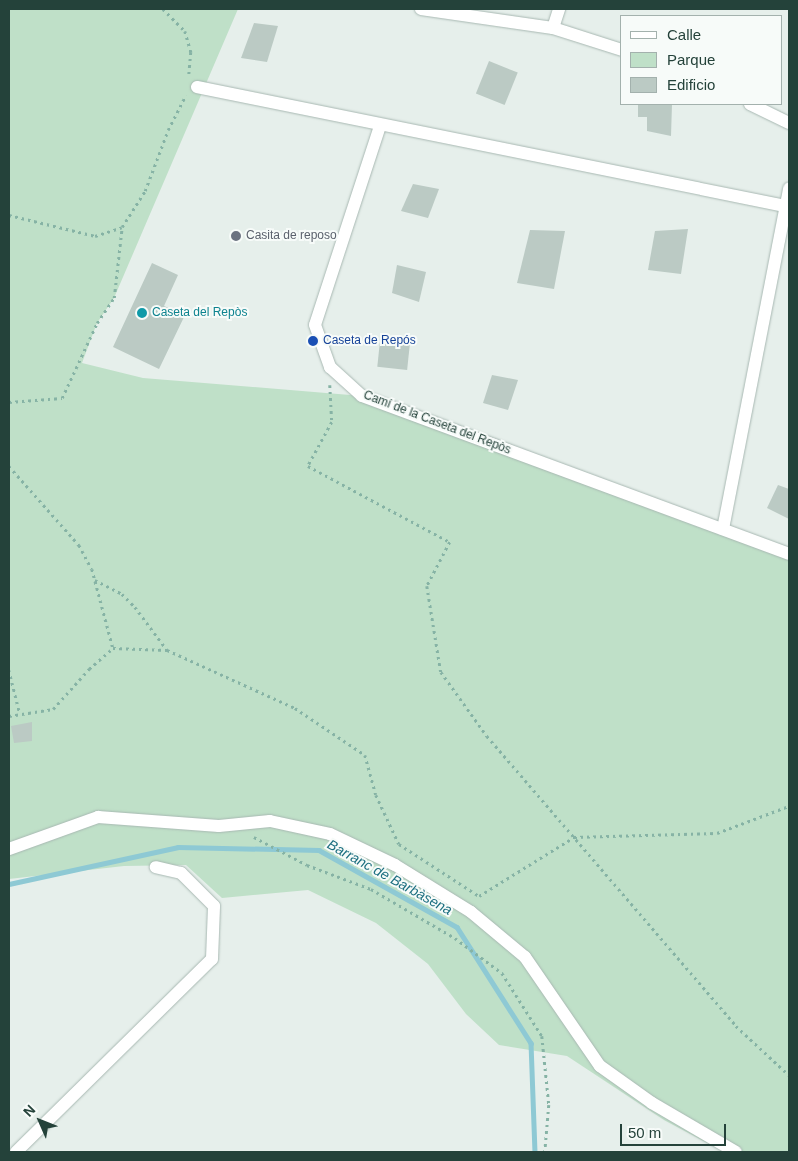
<!DOCTYPE html>
<meta charset="utf-8">
<style>
body{margin:0}
#map{position:relative;width:798px;height:1161px;overflow:hidden;background:#e6efeb;font-family:Arial,sans-serif}
div>[style]{position:absolute}
.green>*{inset:0;background:#bfe0c8}
.stream>*{height:4.5px;margin:-2.25px;padding:0 2.25px;transform-origin:2.25px;border-radius:2.25px;background:#8ec9d4}
.building>*{inset:0;background:#bbcac4;transform-origin:0 0}
.path>*{height:2.5px;margin-top:-1.25px;transform-origin:0;background:repeating-linear-gradient(90deg,#86b3a5 0 2.5px,transparent 0 6.5px)}
.roads{filter:drop-shadow(0 0 1px #a8b8b2) drop-shadow(0 0 1px #a8b8b2)}
.street>*{height:12px;margin:-6px;padding:0 6px;transform-origin:6px;border-radius:6px;background:#fff}
.dots>*{width:14px;height:14px;translate:-50% -50%;box-sizing:border-box;border:2px solid #f7fbf9;border-radius:50%}
span{translate:-50% -50%;white-space:nowrap;text-align:center;line-height:1.15;-webkit-text-stroke:4px #f7fbf9;paint-order:stroke}
.worship-label{font-size:12px;color:#5b616d}
.left{translate:0 -50%;text-align:left}
.culture-label{font-size:12px;color:#0d838f}
.transit-label{font-size:12px;color:#164399}
.street-label{font-size:12px;color:#24423a}
.water-label{font-size:14px;color:#1c6f80;font-style:italic}
.frame{position:absolute;inset:0;border:10px solid #24423a;pointer-events:none}
.legend{position:absolute;left:620px;top:15px;width:162px;height:90px;box-sizing:border-box;background:#f7fbf9;border:1px solid #a3b1ad;margin:0;padding:6px 9px;list-style:none;font-size:15px;color:#24423a}
.legend li{display:flex;align-items:center;gap:10px;height:25px}
.legend b{width:25px;border:1px solid #a3b1ad}
.north{position:absolute;left:15px;top:1096px;width:50px;height:50px;-webkit-text-stroke:4px #f7fbf9;paint-order:stroke;rotate:314deg;font-size:14px;font-weight:700;line-height:20px;text-align:center;color:#24423a}
.north::after{content:'';display:block;margin:auto;width:18px;height:22px;background:#24423a;clip-path:polygon(50% 0,100% 100%,50% 72%,0 100%)}
.scale{position:absolute;left:620px;top:1124px;width:106px;height:22px;box-sizing:border-box;border:2px solid #24423a;border-top:0;padding-left:6px;font-size:15px;line-height:18px;white-space:nowrap;color:#24423a;-webkit-text-stroke:4px #f7fbf9;paint-order:stroke}
</style>
<div id="map">
<div class="green">
<div style="clip-path:polygon(9px 9px,238px 9px,114px 298px,97px 323px,82px 363px,143px 378px,362px 396px,789px 549px,789px 1152px,724px 1152px,664px 1120px,567px 1056px,499px 1045px,466px 1014px,428px 964px,376px 923px,308px 890px,222px 898px,186px 865px,124px 866px,9px 879px)"></div>
</div>
<div class="stream">
<div style="left:9px;top:884px;width:173px;rotate:-12.3deg"></div>
<div style="left:178px;top:847px;width:141px;rotate:1.2deg"></div>
<div style="left:319px;top:850px;width:158px;rotate:29.2deg"></div>
<div style="left:457px;top:927px;width:138px;rotate:57.5deg"></div>
<div style="left:531px;top:1043px;width:109px;rotate:87.9deg"></div>
</div>
<div class="building">
<div style="clip-path:polygon(254px 23px,278px 26px,267px 62px,241px 58px)"></div>
<div style="left:489px;top:61px;width:31px;height:35px;rotate:22deg"></div>
<div style="clip-path:polygon(638px 104px,672px 104px,671px 136px,647px 131px,647px 117px,638px 117px)"></div>
<div style="clip-path:polygon(413px 184px,439px 189px,428px 218px,401px 211px)"></div>
<div style="clip-path:polygon(688px 229px,681px 274px,648px 270px,655px 231px)"></div>
<div style="clip-path:polygon(530px 230px,565px 231px,554px 289px,517px 283px)"></div>
<div style="clip-path:polygon(152px 263px,178px 275px,164px 306px,185px 315px,159px 369px,113px 347px)"></div>
<div style="clip-path:polygon(397px 265px,426px 272px,419px 302px,392px 293px)"></div>
<div style="left:380px;top:341px;width:30px;height:26px;rotate:6deg"></div>
<div style="clip-path:polygon(492px 375px,518px 380px,508px 410px,483px 403px)"></div>
<div style="clip-path:polygon(778px 485px,789px 489px,789px 519px,767px 508px)"></div>
<div style="clip-path:polygon(32px 722px,32px 741px,14px 743px,11px 726px)"></div>
</div>
<div class="path">
<div style="left:163px;top:9px;width:31px;rotate:45deg"></div>
<div style="left:185px;top:31px;width:22px;rotate:74deg"></div>
<div style="left:191px;top:52px;width:25px;rotate:95deg"></div>
<div style="left:9px;top:215px;width:89px;rotate:13.7deg"></div>
<div style="left:95px;top:236px;width:28px;rotate:-18deg"></div>
<div style="left:122px;top:227px;width:43px;rotate:-57.4deg"></div>
<div style="left:145px;top:191px;width:65px;rotate:-69.3deg"></div>
<div style="left:168px;top:130px;width:39px;rotate:-63deg"></div>
<div style="left:330px;top:385px;width:37px;rotate:87deg"></div>
<div style="left:332px;top:422px;width:50px;rotate:118.6deg"></div>
<div style="left:308px;top:466px;width:161px;rotate:28.2deg"></div>
<div style="left:450px;top:542px;width:50px;rotate:117.6deg"></div>
<div style="left:427px;top:586px;width:87px;rotate:80.8deg"></div>
<div style="left:441px;top:672px;width:79px;rotate:54.3deg"></div>
<div style="left:487px;top:736px;width:382px;rotate:49.3deg"></div>
<div style="left:736px;top:1026px;width:72px;rotate:42.8deg"></div>
<div style="left:9px;top:402px;width:53px;rotate:-4.3deg"></div>
<div style="left:62px;top:398px;width:83px;rotate:-65deg"></div>
<div style="left:97px;top:323px;width:30px;rotate:-56deg"></div>
<div style="left:114px;top:298px;width:71px;rotate:-83.6deg"></div>
<div style="left:9px;top:466px;width:106px;rotate:48.5deg"></div>
<div style="left:79px;top:545px;width:27px;rotate:62deg"></div>
<div style="left:92px;top:569px;width:82px;rotate:75.1deg"></div>
<div style="left:95px;top:580px;width:30px;rotate:27deg"></div>
<div style="left:122px;top:594px;width:18px;rotate:45deg"></div>
<div style="left:135px;top:607px;width:54px;rotate:53.3deg"></div>
<div style="left:9px;top:670px;width:45px;rotate:76deg"></div>
<div style="left:9px;top:716px;width:45px;rotate:-9deg"></div>
<div style="left:53px;top:709px;width:54px;rotate:-48deg"></div>
<div style="left:89px;top:669px;width:32px;rotate:-41deg"></div>
<div style="left:113px;top:648px;width:54px;rotate:2.1deg"></div>
<div style="left:167px;top:650px;width:141px;rotate:24.4deg"></div>
<div style="left:295px;top:708px;width:84px;rotate:33.9deg"></div>
<div style="left:365px;top:755px;width:41px;rotate:74.6deg"></div>
<div style="left:376px;top:795px;width:54px;rotate:64.9deg"></div>
<div style="left:399px;top:844px;width:95px;rotate:33deg"></div>
<div style="left:479px;top:896px;width:112px;rotate:-31.8deg"></div>
<div style="left:574px;top:837px;width:143px;rotate:-1.6deg"></div>
<div style="left:717px;top:833px;width:77px;rotate:-20.6deg"></div>
<div style="left:254px;top:837px;width:60px;rotate:27.8deg"></div>
<div style="left:307px;top:865px;width:68px;rotate:20.6deg"></div>
<div style="left:371px;top:889px;width:97px;rotate:30.3deg"></div>
<div style="left:455px;top:938px;width:59px;rotate:36.7deg"></div>
<div style="left:502px;top:973px;width:75px;rotate:57.6deg"></div>
<div style="left:542px;top:1036px;width:69px;rotate:84.2deg"></div>
<div style="left:549px;top:1105px;width:47px;rotate:94.9deg"></div>
</div>
<div class="roads">
<div class="street">
<div style="left:421px;top:9px;width:133px;rotate:8.2deg"></div>
<div style="left:553px;top:28px;width:72px;rotate:17.7deg"></div>
<div style="left:553px;top:28px;width:20px;rotate:-72deg"></div>
<div style="left:197px;top:87px;width:600px;rotate:11.44deg"></div>
<div style="left:750px;top:104px;width:43px;rotate:26deg"></div>
<div style="left:380px;top:126px;width:209px;rotate:108.1deg"></div>
<div style="left:315px;top:325px;width:45px;rotate:70.3deg"></div>
<div style="left:330px;top:367px;width:43px;rotate:42.2deg"></div>
<div style="left:362px;top:396px;width:455px;rotate:20.3deg"></div>
<div style="left:723px;top:529px;width:347px;rotate:-79deg"></div>
<div style="left:9px;top:849px;width:95px;rotate:-19.8deg"></div>
<div style="left:98px;top:817px;width:121px;rotate:4.3deg"></div>
<div style="left:219px;top:826px;width:51px;rotate:-5.6deg"></div>
<div style="left:270px;top:821px;width:61px;rotate:12.2deg"></div>
<div style="left:330px;top:834px;width:72px;rotate:25.5deg"></div>
<div style="left:395px;top:865px;width:89px;rotate:31.7deg"></div>
<div style="left:471px;top:912px;width:70px;rotate:39.8deg"></div>
<div style="left:525px;top:957px;width:132px;rotate:55.5deg"></div>
<div style="left:600px;top:1066px;width:64px;rotate:35.4deg"></div>
<div style="left:652px;top:1103px;width:97px;rotate:30.3deg"></div>
<div style="left:16px;top:1152px;width:275px;rotate:-44.6deg"></div>
<div style="left:212px;top:959px;width:53px;rotate:-87.8deg"></div>
<div style="left:214px;top:906px;width:47px;rotate:-135deg"></div>
<div style="left:181px;top:873px;width:26px;rotate:-167deg"></div>
</div>
</div>
<div class="dots">
<div style="left:236px;top:236px;background:#6b7280"></div>
<div style="left:142px;top:313px;background:#0f9aa8"></div>
<div style="left:313px;top:341px;background:#1a4fb4"></div>
</div>
<div class="worship-label">
<span class="left" style="left:246px;top:236px">Casita de reposo</span>
</div>
<div class="culture-label">
<span class="left" style="left:152px;top:313px">Caseta del Repòs</span>
</div>
<div class="transit-label">
<span class="left" style="left:323px;top:341px">Caseta de Repós</span>
</div>
<div class="street-label">
<span style="left:437px;top:423px;rotate:21deg">Camí de la Caseta del Repòs</span>
</div>
<div class="water-label">
<span style="left:390px;top:877px;rotate:29deg">Barranc de Barbàsena</span>
</div>
<div class="frame"></div>
<ul class="legend">
<li><b style="height:6px;background:#fff"></b>Calle</li>
<li><b style="height:14px;background:#bfe0c8"></b>Parque</li>
<li><b style="height:14px;background:#bbcac4"></b>Edificio</li>
</ul>
<div class="north">N</div>
<div class="scale">50 m</div>
</div>
